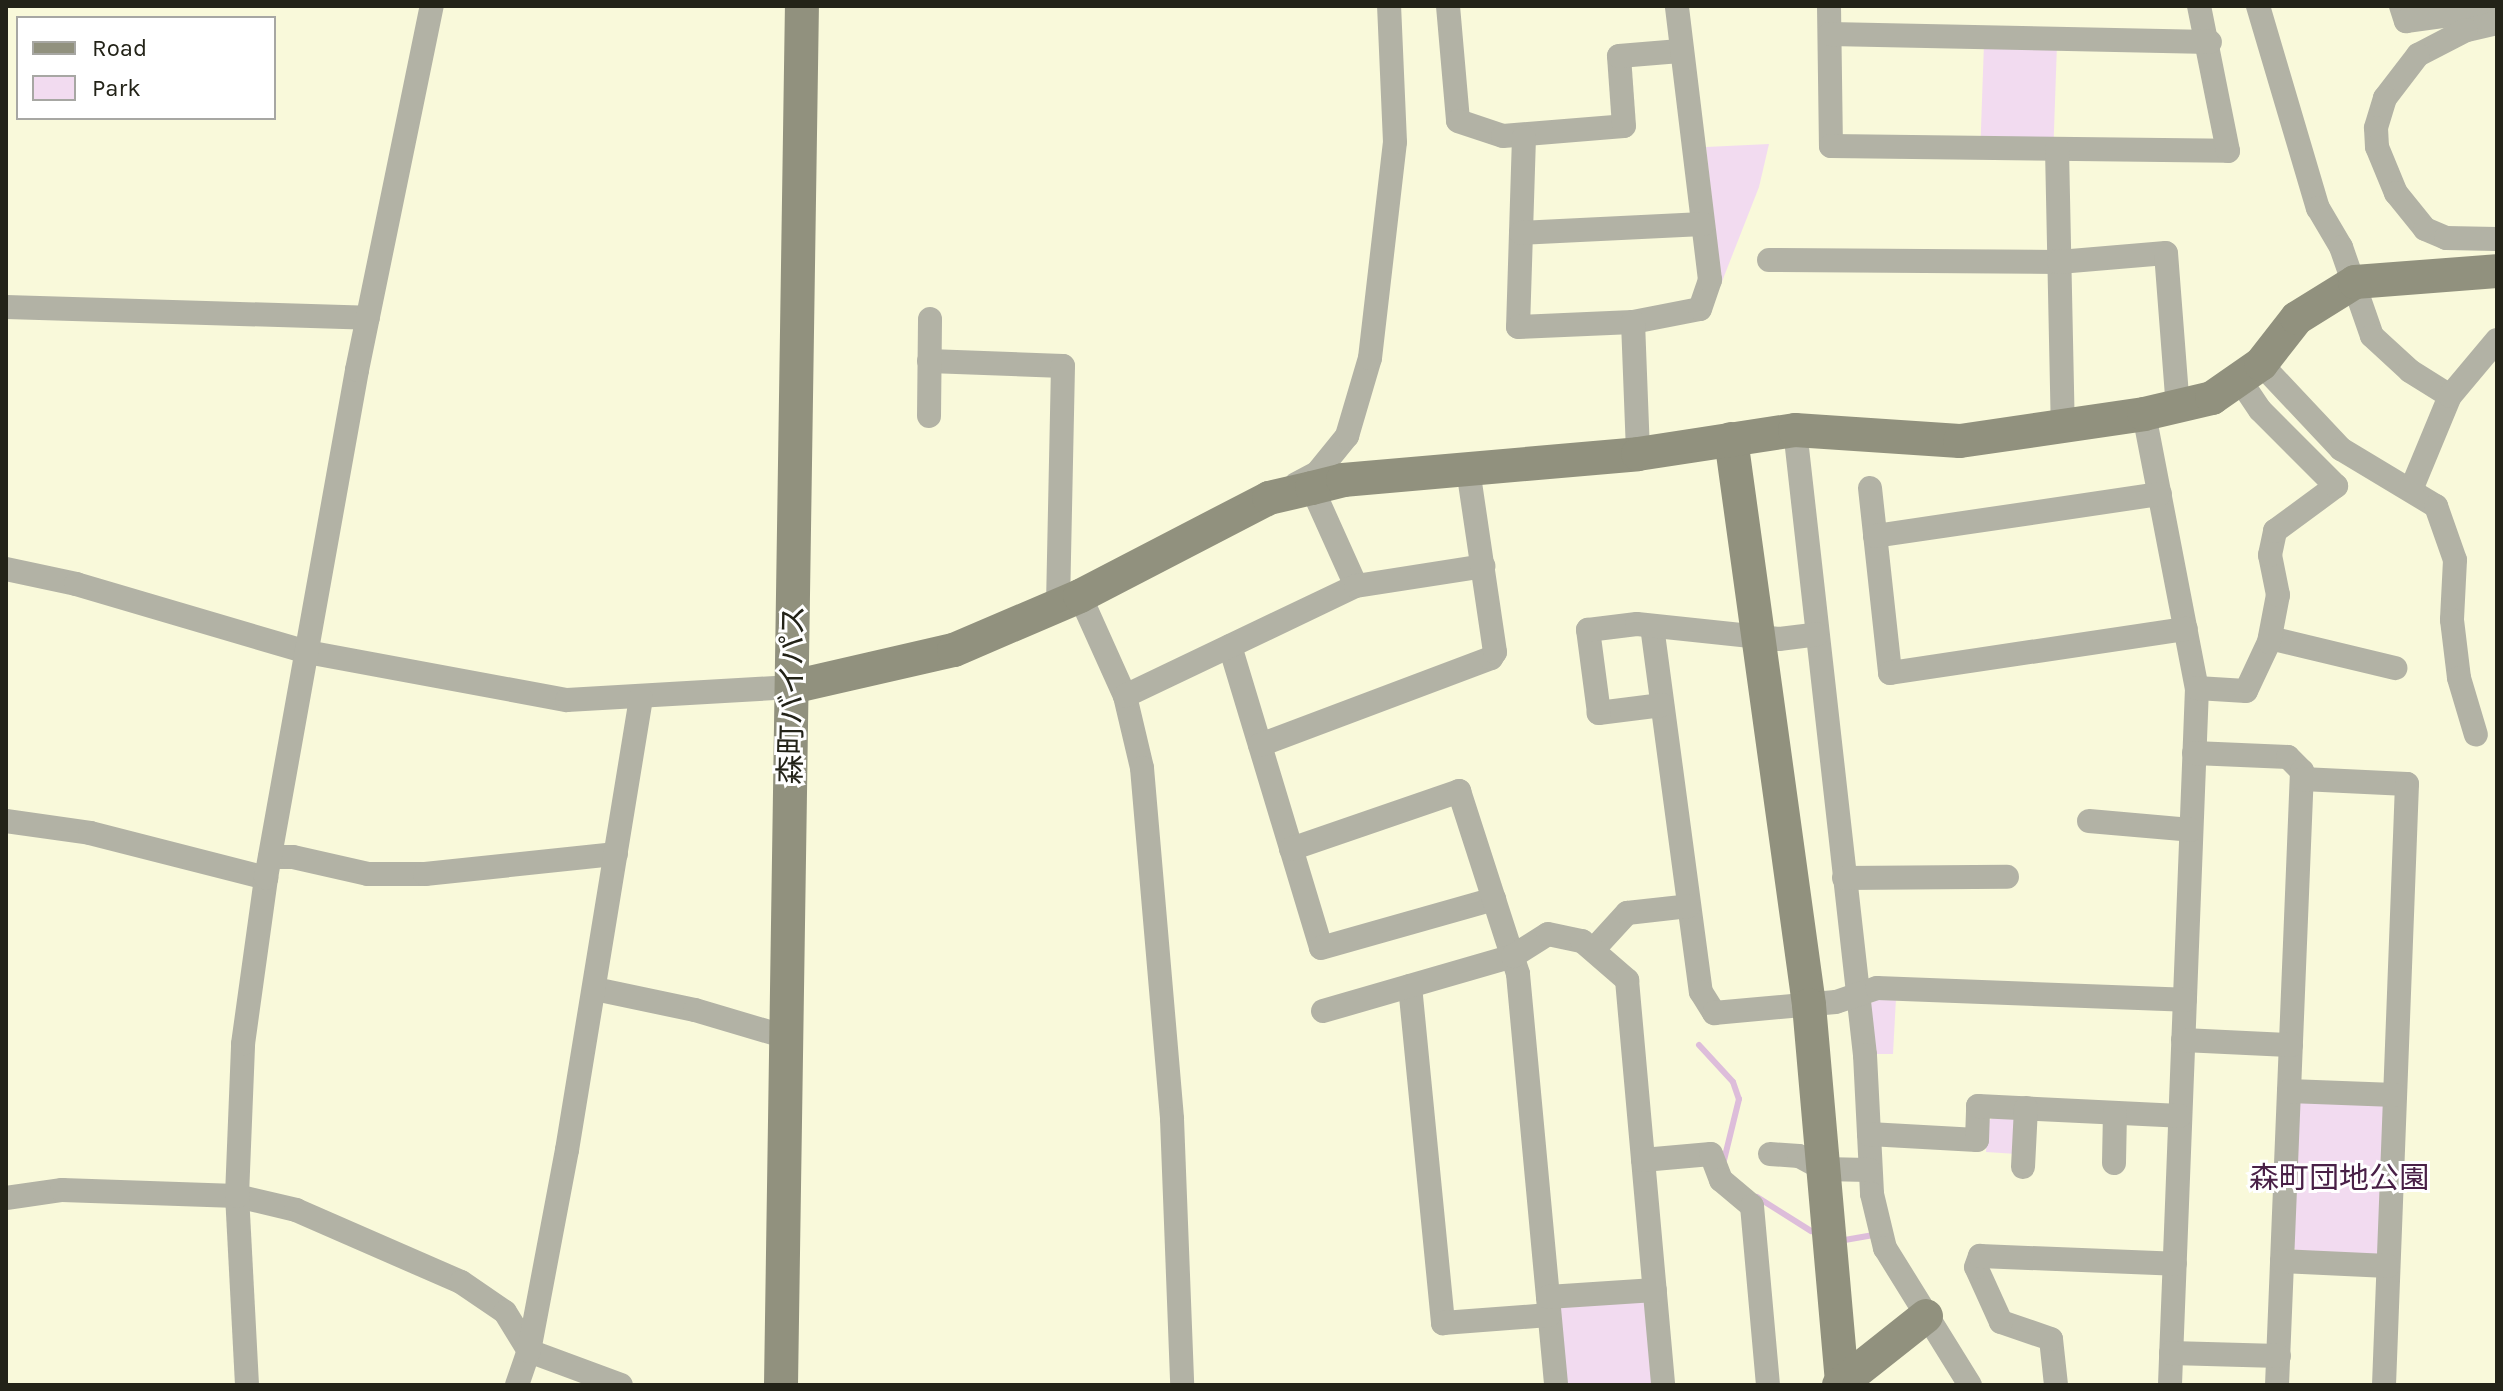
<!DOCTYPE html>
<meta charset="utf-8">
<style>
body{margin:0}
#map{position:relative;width:2503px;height:1391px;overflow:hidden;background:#f9f9da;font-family:Karla,"Noto Sans JP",sans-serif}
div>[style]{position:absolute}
.green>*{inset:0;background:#f2dbf0;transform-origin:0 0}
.stream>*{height:6px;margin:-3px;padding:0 3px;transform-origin:3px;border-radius:3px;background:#ddbdda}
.street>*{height:24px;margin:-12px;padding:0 12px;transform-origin:12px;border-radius:12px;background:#b2b2a5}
.secondary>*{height:34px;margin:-17px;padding:0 17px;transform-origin:17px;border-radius:17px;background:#91917e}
span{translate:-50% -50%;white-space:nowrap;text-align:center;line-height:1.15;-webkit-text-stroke:6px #fff;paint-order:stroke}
.street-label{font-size:30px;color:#232318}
.park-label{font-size:30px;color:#492047}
.frame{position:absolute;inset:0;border:8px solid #232318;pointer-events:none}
.legend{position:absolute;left:16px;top:16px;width:260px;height:104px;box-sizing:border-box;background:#fff;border:2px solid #a7a7a3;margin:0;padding:10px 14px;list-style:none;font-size:24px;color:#232318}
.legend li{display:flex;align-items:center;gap:16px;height:40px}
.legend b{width:40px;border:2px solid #a7a7a3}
</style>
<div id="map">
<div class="green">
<div style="left:1984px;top:43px;width:73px;height:96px;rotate:2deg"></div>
<div style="clip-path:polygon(1769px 144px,1759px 187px,1721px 284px,1706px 147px)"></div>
<div style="clip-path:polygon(1880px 998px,1896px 998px,1893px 1054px,1872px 1054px,1869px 1004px)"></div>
<div style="clip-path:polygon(2308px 1098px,2379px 1101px,2386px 1109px,2380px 1251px,2372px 1259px,2299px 1255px,2293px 1246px,2299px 1104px)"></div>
<div style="clip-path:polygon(1994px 1117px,2014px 1117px,2017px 1154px,1986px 1152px,1987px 1122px)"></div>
<div style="clip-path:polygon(1647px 1302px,1654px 1385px,1566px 1385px,1558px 1310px,1564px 1303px)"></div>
</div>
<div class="stream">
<div style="left:1699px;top:1045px;width:50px;rotate:47.4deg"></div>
<div style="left:1733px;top:1082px;width:18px;rotate:71deg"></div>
<div style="left:1739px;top:1099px;width:63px;rotate:103.8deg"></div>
<div style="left:1757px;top:1197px;width:64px;rotate:32.2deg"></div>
<div style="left:1839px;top:1241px;width:35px;rotate:-10deg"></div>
</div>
<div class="street">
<div style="left:1448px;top:6px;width:115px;rotate:85deg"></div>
<div style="left:1458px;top:121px;width:47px;rotate:18.4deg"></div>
<div style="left:1503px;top:136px;width:121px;rotate:-4.7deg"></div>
<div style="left:1624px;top:126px;width:70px;rotate:-94.1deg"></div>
<div style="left:1619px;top:56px;width:61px;rotate:-4.7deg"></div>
<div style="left:1829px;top:6px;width:140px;rotate:89.2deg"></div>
<div style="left:1831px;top:146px;width:397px;rotate:0.7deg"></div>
<div style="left:2228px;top:151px;width:148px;rotate:-101.3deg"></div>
<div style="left:2258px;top:6px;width:211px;rotate:73.5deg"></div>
<div style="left:2318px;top:208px;width:45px;rotate:59.5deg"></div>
<div style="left:2341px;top:247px;width:94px;rotate:70.8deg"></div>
<div style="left:2372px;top:336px;width:52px;rotate:42.6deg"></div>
<div style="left:2410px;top:371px;width:47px;rotate:32deg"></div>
<div style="left:2401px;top:6px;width:16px;rotate:72deg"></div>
<div style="left:2406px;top:21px;width:90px;rotate:-7.7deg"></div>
<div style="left:2497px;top:23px;width:32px;rotate:167deg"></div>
<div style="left:2466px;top:30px;width:54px;rotate:152.5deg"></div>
<div style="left:2418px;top:55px;width:54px;rotate:127.5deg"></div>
<div style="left:2385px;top:98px;width:31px;rotate:107deg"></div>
<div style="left:2376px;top:128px;width:19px;rotate:87deg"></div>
<div style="left:2377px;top:147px;width:50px;rotate:67.6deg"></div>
<div style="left:2396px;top:193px;width:46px;rotate:51.1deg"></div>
<div style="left:2425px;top:229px;width:23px;rotate:23deg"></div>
<div style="left:2446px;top:238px;width:51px;rotate:1.1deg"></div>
<div style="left:1830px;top:34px;width:380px;rotate:1.2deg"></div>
<div style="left:1524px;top:137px;width:190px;rotate:91.8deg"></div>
<div style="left:1518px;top:327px;width:115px;rotate:-2.5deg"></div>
<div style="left:1633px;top:322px;width:68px;rotate:-11deg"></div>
<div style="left:1700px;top:309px;width:31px;rotate:-71deg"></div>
<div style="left:1710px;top:280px;width:276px;rotate:-96.9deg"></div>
<div style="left:2057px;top:149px;width:278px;rotate:88.8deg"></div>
<div style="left:1521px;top:233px;width:182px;rotate:-2.8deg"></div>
<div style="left:1769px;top:260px;width:290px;rotate:0.4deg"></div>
<div style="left:2059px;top:262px;width:107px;rotate:-4.8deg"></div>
<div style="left:2166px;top:253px;width:155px;rotate:85.6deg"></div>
<div style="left:6px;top:307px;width:362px;rotate:1.7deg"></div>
<div style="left:1633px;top:322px;width:132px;rotate:87.8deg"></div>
<div style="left:929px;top:361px;width:134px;rotate:2.1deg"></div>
<div style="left:1063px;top:366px;width:240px;rotate:91.2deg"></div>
<div style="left:2261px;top:364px;width:117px;rotate:46.7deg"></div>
<div style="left:2341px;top:449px;width:111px;rotate:31deg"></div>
<div style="left:2436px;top:506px;width:57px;rotate:70.6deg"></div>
<div style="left:2455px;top:560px;width:60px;rotate:92.9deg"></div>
<div style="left:2452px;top:620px;width:58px;rotate:83.1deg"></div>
<div style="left:2459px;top:678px;width:59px;rotate:73.4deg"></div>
<div style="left:2144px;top:414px;width:279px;rotate:79.1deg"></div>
<div style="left:2197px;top:688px;width:698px;rotate:92.22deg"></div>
<div style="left:929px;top:416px;width:97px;rotate:-89.4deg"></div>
<div style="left:1795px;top:430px;width:629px;rotate:83.61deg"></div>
<div style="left:1865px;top:1055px;width:139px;rotate:87.1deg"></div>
<div style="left:1872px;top:1194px;width:56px;rotate:76.5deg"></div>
<div style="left:1885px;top:1248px;width:161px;rotate:58.2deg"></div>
<div style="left:1296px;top:484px;width:24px;rotate:-28deg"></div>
<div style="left:1317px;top:473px;width:48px;rotate:-51deg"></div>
<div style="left:1347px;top:436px;width:81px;rotate:-73.6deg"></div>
<div style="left:1370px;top:358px;width:217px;rotate:-83.4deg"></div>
<div style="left:1395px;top:142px;width:136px;rotate:-92.5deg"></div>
<div style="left:1312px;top:488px;width:107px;rotate:65.8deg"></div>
<div style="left:1870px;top:488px;width:186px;rotate:83.8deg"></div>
<div style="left:1890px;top:673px;width:299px;rotate:-8.5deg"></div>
<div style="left:2411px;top:490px;width:102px;rotate:-67.5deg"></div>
<div style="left:2450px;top:396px;width:73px;rotate:-50deg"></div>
<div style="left:1875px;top:536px;width:288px;rotate:-8.4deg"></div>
<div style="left:6px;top:569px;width:72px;rotate:12.1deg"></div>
<div style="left:76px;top:584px;width:241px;rotate:16.4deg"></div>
<div style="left:307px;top:652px;width:264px;rotate:10.5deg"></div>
<div style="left:567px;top:700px;width:225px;rotate:-3.3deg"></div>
<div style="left:1080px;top:596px;width:110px;rotate:65.8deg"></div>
<div style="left:1125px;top:696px;width:74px;rotate:76.7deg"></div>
<div style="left:1142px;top:768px;width:352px;rotate:85.1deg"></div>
<div style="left:1172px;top:1119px;width:266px;rotate:87.8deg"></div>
<div style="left:1652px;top:626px;width:369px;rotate:82.4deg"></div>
<div style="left:1701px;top:992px;width:25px;rotate:58deg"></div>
<div style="left:1714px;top:1013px;width:122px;rotate:-5.2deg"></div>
<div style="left:1836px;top:1002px;width:43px;rotate:-18.9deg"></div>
<div style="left:1877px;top:988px;width:308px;rotate:2.2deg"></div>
<div style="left:2270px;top:638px;width:129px;rotate:13.5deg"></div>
<div style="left:1230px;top:646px;width:315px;rotate:73.2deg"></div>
<div style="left:1321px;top:948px;width:180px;rotate:-15.8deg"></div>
<div style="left:2197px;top:688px;width:49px;rotate:3.5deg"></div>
<div style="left:2246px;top:691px;width:54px;rotate:-64.9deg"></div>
<div style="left:2269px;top:642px;width:48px;rotate:-79.2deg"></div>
<div style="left:2278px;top:595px;width:41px;rotate:-101.3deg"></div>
<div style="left:2270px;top:555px;width:25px;rotate:-78deg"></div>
<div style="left:2275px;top:531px;width:76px;rotate:-36.4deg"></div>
<div style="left:2336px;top:486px;width:107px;rotate:-135deg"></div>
<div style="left:2260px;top:410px;width:37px;rotate:-124deg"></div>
<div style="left:1125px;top:696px;width:256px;rotate:-25.5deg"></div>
<div style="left:1356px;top:586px;width:129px;rotate:-8.9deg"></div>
<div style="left:1662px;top:705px;width:64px;rotate:172.8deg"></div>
<div style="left:1599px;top:713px;width:84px;rotate:-97.5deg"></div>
<div style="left:1588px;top:630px;width:49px;rotate:-7deg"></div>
<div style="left:1637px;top:624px;width:143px;rotate:6deg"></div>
<div style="left:1779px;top:639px;width:38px;rotate:-7deg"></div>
<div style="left:1260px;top:745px;width:247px;rotate:-20.6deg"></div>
<div style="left:1491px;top:658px;width:7px;rotate:-56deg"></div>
<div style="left:1495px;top:652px;width:184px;rotate:-98.4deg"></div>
<div style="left:2194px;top:753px;width:94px;rotate:2.4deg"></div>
<div style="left:2288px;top:757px;width:20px;rotate:45deg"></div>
<div style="left:2302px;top:771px;width:615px;rotate:92.33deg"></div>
<div style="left:2302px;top:779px;width:105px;rotate:2.7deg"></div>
<div style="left:2407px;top:784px;width:601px;rotate:92.19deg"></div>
<div style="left:6px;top:821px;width:85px;rotate:8.1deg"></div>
<div style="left:90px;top:833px;width:182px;rotate:14.3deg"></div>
<div style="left:2089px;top:821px;width:102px;rotate:5deg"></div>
<div style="left:1291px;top:849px;width:178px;rotate:-19deg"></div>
<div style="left:1459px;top:791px;width:192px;rotate:72.1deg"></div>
<div style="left:1518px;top:974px;width:413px;rotate:84.7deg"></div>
<div style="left:270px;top:857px;width:23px"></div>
<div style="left:293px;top:857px;width:77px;rotate:12.8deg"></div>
<div style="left:368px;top:874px;width:57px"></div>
<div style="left:425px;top:874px;width:192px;rotate:-6deg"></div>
<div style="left:1844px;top:878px;width:163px;rotate:-0.4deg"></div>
<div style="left:1594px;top:949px;width:49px;rotate:-47.5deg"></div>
<div style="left:1627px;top:913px;width:62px;rotate:-6.4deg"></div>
<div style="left:1410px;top:986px;width:339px;rotate:84.4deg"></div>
<div style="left:1443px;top:1323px;width:106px;rotate:-4.3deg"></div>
<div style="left:595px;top:989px;width:102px;rotate:11.9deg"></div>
<div style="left:695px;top:1010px;width:95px;rotate:16.5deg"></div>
<div style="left:1323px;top:1011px;width:198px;rotate:-16.1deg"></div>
<div style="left:1513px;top:956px;width:41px;rotate:-32.2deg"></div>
<div style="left:1548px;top:934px;width:35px;rotate:12deg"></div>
<div style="left:1582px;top:941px;width:60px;rotate:40.9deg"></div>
<div style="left:1627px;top:980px;width:407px;rotate:84.9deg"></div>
<div style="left:2183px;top:1040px;width:108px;rotate:2.7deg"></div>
<div style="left:2289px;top:1091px;width:106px;rotate:2.2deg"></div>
<div style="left:1869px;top:1134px;width:108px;rotate:3.2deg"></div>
<div style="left:1977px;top:1140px;width:34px;rotate:-88deg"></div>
<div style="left:1978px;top:1106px;width:202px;rotate:2.8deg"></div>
<div style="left:1770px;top:1154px;width:29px;rotate:4deg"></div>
<div style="left:1799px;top:1156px;width:27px;rotate:28deg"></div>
<div style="left:1823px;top:1169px;width:46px;rotate:1.2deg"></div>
<div style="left:1643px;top:1160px;width:68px;rotate:-5deg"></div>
<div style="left:1711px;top:1154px;width:28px;rotate:69deg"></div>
<div style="left:1721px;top:1180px;width:40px;rotate:40deg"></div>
<div style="left:1752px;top:1206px;width:180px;rotate:84.9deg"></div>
<div style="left:2114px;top:1163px;width:50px;rotate:-88.9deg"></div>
<div style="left:2023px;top:1167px;width:59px;rotate:-87.1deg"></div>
<div style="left:6px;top:1198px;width:57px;rotate:-8.1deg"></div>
<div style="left:62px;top:1190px;width:175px;rotate:2deg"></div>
<div style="left:237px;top:1196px;width:61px;rotate:13.3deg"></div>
<div style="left:296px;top:1210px;width:180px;rotate:23.6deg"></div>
<div style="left:461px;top:1282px;width:53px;rotate:34.3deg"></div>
<div style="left:505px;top:1312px;width:46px;rotate:58.4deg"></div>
<div style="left:529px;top:1351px;width:98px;rotate:20.3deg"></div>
<div style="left:2282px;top:1261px;width:106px;rotate:2.7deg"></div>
<div style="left:1548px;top:1297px;width:107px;rotate:-3.7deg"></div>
<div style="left:2171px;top:1353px;width:108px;rotate:1.6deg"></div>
<div style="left:247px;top:1385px;width:189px;rotate:-93deg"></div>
<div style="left:237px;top:1196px;width:152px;rotate:-87.7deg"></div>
<div style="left:243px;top:1044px;width:168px;rotate:-82.1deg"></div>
<div style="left:266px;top:878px;width:516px;rotate:-79.84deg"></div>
<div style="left:357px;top:370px;width:372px;rotate:-78.4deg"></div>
<div style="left:517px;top:1385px;width:36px;rotate:-71deg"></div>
<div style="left:529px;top:1351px;width:205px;rotate:-79.3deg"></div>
<div style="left:567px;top:1150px;width:458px;rotate:-80.7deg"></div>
<div style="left:2056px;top:1385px;width:46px;rotate:-96.2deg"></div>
<div style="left:2051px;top:1339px;width:53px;rotate:-161.2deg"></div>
<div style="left:2001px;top:1322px;width:60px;rotate:-114.4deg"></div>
<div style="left:1976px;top:1267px;width:12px;rotate:-70deg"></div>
<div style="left:1980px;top:1256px;width:195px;rotate:2.3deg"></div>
</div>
<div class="secondary">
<div style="left:1731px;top:439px;width:571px;rotate:82.15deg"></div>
<div style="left:1809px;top:1005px;width:381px;rotate:85deg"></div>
<div style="left:792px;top:687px;width:166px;rotate:-12.9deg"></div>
<div style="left:954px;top:650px;width:137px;rotate:-23.2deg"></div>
<div style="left:1080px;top:596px;width:213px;rotate:-27.4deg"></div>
<div style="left:1269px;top:498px;width:44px;rotate:-13.1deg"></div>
<div style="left:1312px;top:488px;width:32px;rotate:-14deg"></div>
<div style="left:1343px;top:480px;width:296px;rotate:-5deg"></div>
<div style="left:1638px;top:454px;width:159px;rotate:-8.7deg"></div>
<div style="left:1795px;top:430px;width:165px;rotate:3.8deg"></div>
<div style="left:1960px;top:441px;width:186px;rotate:-8.3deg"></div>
<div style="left:2144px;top:414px;width:70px;rotate:-13.2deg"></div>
<div style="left:2212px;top:398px;width:60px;rotate:-34.8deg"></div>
<div style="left:2261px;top:364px;width:58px;rotate:-52deg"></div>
<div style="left:2297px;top:318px;width:68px;rotate:-31.8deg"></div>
<div style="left:2355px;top:282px;width:142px;rotate:-4.4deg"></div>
<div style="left:781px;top:1385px;width:1379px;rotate:-89.13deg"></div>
<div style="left:1839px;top:1385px;width:111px;rotate:-38.4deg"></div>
</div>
<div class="street-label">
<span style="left:792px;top:695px;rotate:-89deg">森町バイパス</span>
</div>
<div class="park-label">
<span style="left:2339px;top:1178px">森町団地公園</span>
</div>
<div class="frame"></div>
<ul class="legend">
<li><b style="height:10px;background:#91917e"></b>Road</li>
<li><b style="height:22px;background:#f2dbf0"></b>Park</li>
</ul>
</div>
